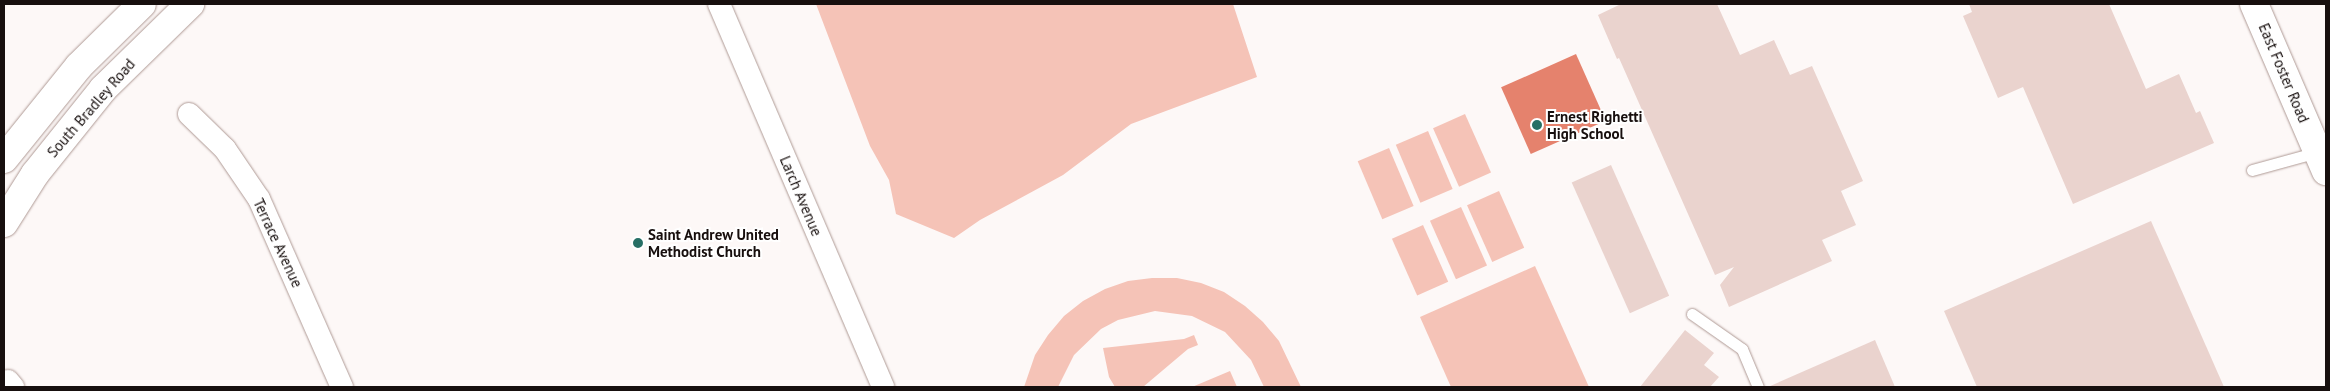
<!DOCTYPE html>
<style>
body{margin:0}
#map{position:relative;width:2330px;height:391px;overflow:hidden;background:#fdf8f7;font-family:"PT Sans",sans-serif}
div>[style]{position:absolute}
.green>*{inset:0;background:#f5c3b7;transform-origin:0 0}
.water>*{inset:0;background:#e5826d;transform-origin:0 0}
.building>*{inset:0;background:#ead3ce;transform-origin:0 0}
.roads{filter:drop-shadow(0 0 1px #af9a95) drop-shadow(0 0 1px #af9a95)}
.service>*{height:11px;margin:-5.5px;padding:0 5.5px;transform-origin:5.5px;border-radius:5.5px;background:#fff}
.minor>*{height:22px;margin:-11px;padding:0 11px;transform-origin:11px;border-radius:11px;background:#fff}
.tertiary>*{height:28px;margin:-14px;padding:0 14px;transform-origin:14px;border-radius:14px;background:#fff}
.secondary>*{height:28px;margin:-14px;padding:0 14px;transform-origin:14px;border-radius:14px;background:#fff}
.dots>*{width:14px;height:14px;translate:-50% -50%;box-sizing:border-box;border:2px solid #fff;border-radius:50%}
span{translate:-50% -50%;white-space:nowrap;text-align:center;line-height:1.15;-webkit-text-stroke:4px #fff;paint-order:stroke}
.street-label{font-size:15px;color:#170f0e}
.poi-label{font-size:15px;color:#170f0e;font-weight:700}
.left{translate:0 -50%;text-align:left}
.frame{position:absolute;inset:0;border:5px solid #170f0e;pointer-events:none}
</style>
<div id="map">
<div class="green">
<div style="clip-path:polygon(816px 4px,1233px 4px,1257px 77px,1131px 124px,1063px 175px,980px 220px,954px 238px,896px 214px,889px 180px,870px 146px)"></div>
<div style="left:1465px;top:114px;width:64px;height:35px;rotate:66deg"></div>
<div style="left:1428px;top:131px;width:63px;height:35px;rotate:67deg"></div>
<div style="left:1389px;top:148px;width:63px;height:34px;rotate:67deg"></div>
<div style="left:1499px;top:191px;width:62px;height:35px;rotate:66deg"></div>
<div style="left:1461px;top:207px;width:64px;height:34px;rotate:66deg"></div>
<div style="left:1423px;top:225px;width:62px;height:34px;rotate:66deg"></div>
<div style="clip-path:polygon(1535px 266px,1589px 387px,1451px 387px,1420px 317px)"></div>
<div style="clip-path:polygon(1152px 278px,1177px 278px,1201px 283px,1224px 292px,1245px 306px,1263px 322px,1279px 341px,1301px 387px,1264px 387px,1251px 360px,1225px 332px,1192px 316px,1155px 311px,1118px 320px,1101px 329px,1074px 355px,1058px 387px,1024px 387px,1035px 355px,1048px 335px,1064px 316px,1083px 301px,1105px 289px,1128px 281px)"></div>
<div style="clip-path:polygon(1194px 335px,1198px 345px,1188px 349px,1143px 387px,1115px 387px,1109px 377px,1103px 348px,1184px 339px)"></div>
<div style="clip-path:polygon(1230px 371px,1237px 387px,1192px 387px)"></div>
</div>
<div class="water">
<div style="left:1576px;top:54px;width:73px;height:82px;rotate:66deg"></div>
</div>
<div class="building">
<div style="clip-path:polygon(1621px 4px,1717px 4px,1740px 55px,1774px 40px,1790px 75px,1812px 66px,1863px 181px,1841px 191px,1856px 225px,1822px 240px,1832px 261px,1729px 307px,1720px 285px,1734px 267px,1715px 275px,1619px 58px,1617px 59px,1598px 15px)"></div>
<div style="clip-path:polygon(1969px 4px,2109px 4px,2146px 89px,2179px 74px,2196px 113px,2200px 111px,2214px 143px,2073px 204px,2023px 87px,1998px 98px,1963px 16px,1972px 12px)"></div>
<div style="left:1611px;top:165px;width:143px;height:43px;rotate:66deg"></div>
<div style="clip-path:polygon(2151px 221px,2224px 387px,1977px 387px,1944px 311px)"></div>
<div style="clip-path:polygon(1685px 330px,1714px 353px,1704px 365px,1719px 377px,1710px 387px,1640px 387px)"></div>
<div style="clip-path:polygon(1875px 340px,1895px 387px,1768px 387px)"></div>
</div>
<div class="roads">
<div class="service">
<div style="left:2252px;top:170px;width:68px;rotate:-15.3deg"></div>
<div style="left:1692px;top:314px;width:61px;rotate:35deg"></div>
<div style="left:1742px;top:349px;width:41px;rotate:67.2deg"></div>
</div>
<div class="minor">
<div style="left:719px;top:4px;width:417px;rotate:66.8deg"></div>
<div style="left:189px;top:114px;width:50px;rotate:44.2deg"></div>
<div style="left:225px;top:149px;width:60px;rotate:55.8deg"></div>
<div style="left:259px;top:199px;width:206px;rotate:66.2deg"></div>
<div style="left:8px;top:381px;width:8px;rotate:50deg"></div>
</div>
<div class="tertiary">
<div style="left:2254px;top:4px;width:182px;rotate:66.7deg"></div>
</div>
<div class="secondary">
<div style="left:4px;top:159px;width:119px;rotate:-51.1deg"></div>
<div style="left:79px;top:66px;width:88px;rotate:-44.5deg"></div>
<div style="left:4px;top:223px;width:58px;rotate:-57.7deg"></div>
<div style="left:35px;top:174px;width:109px;rotate:-51.3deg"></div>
<div style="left:103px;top:89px;width:122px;rotate:-44.3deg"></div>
</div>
</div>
<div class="dots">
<div style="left:1537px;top:125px;background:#276f65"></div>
<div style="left:638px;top:243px;background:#276f65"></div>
</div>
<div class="street-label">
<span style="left:2284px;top:73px;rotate:67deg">East Foster Road</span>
<span style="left:91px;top:108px;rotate:-49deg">South Bradley Road</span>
<span style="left:801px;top:196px;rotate:67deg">Larch Avenue</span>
<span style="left:278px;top:243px;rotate:65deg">Terrace Avenue</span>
</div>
<div class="poi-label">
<span class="left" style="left:1547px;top:125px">Ernest Righetti<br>High School</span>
<span class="left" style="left:648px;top:243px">Saint Andrew United<br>Methodist Church</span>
</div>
<div class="frame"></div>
</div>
